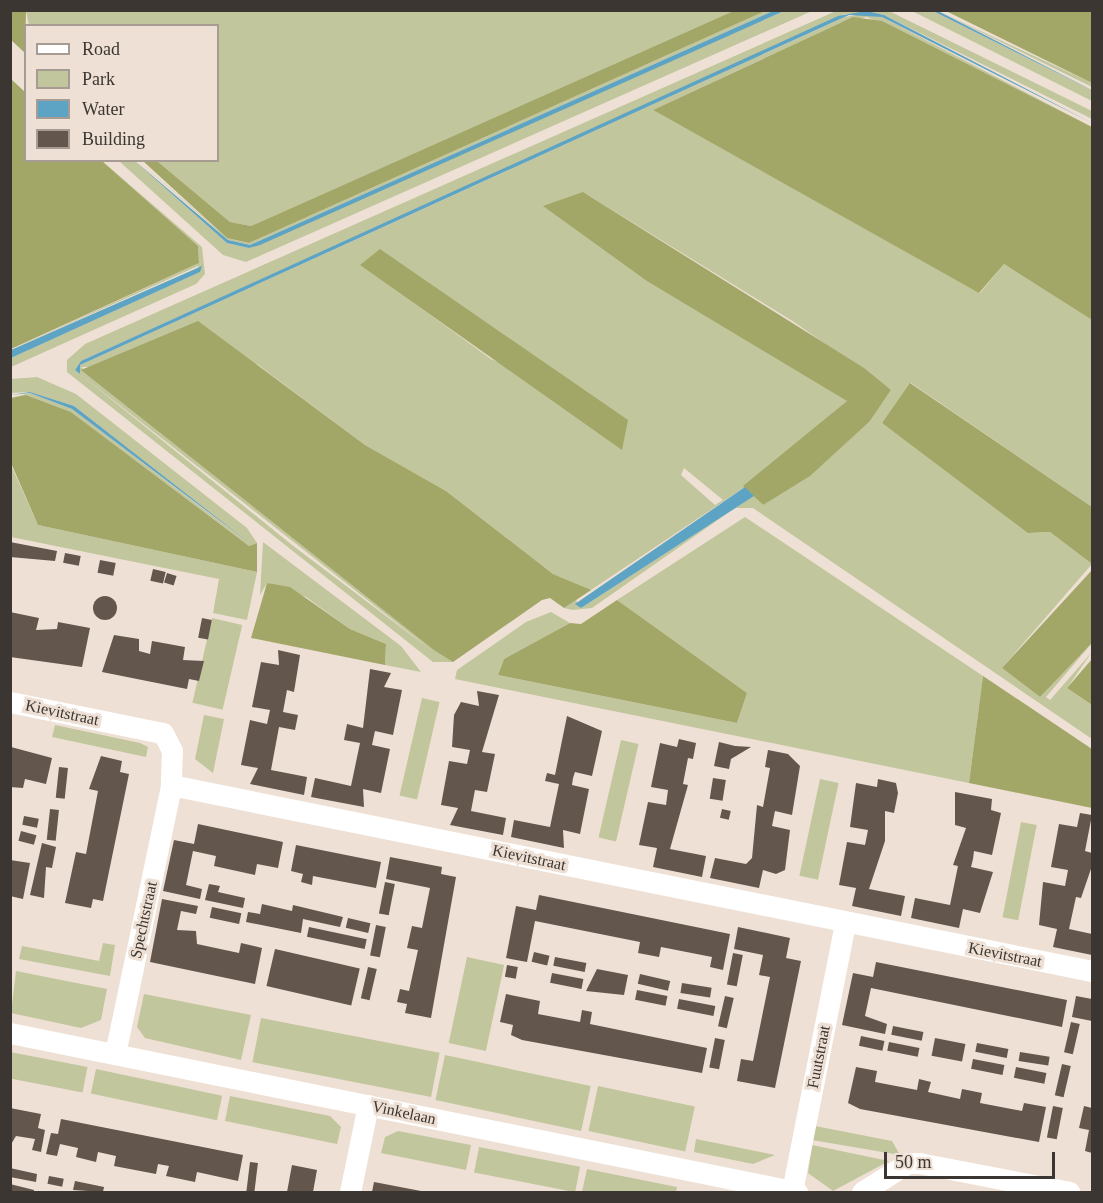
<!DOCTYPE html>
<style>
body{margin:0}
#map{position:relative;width:1103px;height:1203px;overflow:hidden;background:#eee0d4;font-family:Georgia,serif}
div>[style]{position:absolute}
.green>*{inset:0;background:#c2c69d;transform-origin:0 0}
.forest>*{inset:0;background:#a2a768}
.water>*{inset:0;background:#5da3c3}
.building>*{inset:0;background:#63574d;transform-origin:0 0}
.round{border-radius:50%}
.street>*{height:21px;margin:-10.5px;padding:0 10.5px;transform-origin:10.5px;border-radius:10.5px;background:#fff}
span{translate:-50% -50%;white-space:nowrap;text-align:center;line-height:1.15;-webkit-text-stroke:6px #eee0d4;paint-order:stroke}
.street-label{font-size:16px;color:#3b3631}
.frame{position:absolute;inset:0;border:12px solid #3b3631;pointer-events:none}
.legend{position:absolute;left:24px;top:24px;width:195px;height:138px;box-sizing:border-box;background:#eee0d4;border:2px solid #a69c93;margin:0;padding:8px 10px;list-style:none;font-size:18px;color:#3b3631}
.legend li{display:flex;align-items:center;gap:12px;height:30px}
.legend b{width:30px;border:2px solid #a69c93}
.scale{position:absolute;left:884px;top:1152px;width:171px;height:27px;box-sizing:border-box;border:3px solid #3b3631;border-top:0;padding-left:8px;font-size:18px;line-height:21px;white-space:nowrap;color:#3b3631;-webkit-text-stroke:4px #eee0d4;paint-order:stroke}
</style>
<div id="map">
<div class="green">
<div style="clip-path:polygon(26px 11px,736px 11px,251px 226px,230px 222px,157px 161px,218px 160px,218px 26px,29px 25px)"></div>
<div style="clip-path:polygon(765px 11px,773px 11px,250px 245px,228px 240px,139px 161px,227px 238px,249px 243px)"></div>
<div style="clip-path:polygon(784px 11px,812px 11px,246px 262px,223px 255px,119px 161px,135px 161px,227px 243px,249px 248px)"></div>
<div style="clip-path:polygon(evenodd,836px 11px,889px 11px,1092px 111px,1092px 119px,884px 15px,881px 14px,845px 14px,81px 361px,75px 370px,292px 545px,431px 650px,80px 374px,80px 365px,845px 17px,863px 14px,882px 17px,1092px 127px,867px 17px,840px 23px,653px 110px,980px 293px,1004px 264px,1092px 320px,1092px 507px,911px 383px,882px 423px,1033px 533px,1050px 532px,1092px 564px,1002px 668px,1040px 697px,1092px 643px,1046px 697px,1050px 700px,1092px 652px,1067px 688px,1092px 705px,1092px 739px,753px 508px,735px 508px,592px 608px,572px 610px,564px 608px,590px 590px,553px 574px,446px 491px,365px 445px,257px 364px,81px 367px,453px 662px,433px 662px,67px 372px,67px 360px,85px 344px,836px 11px,583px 192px,794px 322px,891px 390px,870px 421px,763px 505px,754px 496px,581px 608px,576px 600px,745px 487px,847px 401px,583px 192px,836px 11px,360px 264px,485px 322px,627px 420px,491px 359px,360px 264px,836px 11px,684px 468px,723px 500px,715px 505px,681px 475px,684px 468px)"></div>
<div style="clip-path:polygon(912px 11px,933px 11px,1092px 90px,1092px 101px)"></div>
<div style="clip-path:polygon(938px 11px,1092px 83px,1092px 87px)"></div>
<div style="clip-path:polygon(102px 161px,202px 247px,205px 274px,196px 284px,11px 367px,11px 358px,200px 272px,198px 266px,11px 350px,199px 263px,198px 246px)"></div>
<div style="clip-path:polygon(37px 377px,76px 394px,247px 528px,257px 543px,249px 546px,71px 412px,26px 395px,11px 398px,30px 393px,72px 409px,248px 543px,74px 406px,30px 392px,11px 393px,11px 379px)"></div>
<div style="clip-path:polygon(10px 463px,38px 525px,257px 572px,247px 620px,213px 613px,219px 579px,11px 537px)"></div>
<div style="clip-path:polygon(745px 517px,983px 676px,969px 783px,455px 679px,457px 670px,526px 622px,551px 612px,570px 623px,504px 659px,498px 675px,737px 723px,747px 693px,617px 600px)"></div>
<div style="clip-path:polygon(263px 542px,401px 646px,421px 672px,385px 665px,386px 644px,350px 629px,306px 597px,267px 583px,260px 595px)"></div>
<div style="left:212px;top:618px;width:31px;height:87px;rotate:13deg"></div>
<div style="left:422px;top:698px;width:18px;height:100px;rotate:13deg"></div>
<div style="clip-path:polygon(204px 715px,224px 719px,213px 773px,195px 759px)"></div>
<div style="clip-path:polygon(55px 725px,140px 743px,148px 747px,146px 757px,52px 737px)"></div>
<div style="left:621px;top:740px;width:18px;height:100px;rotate:13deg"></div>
<div style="left:820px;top:779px;width:19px;height:99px;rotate:12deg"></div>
<div style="left:1021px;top:822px;width:16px;height:97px;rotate:11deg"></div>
<div style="clip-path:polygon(103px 943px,115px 945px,110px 976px,19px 959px,22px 946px,99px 961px)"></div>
<div style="left:467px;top:957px;width:38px;height:88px;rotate:12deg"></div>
<div style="clip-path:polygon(16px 971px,107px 989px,101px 1020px,81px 1028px,11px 1013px)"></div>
<div style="clip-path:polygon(144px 994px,251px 1015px,241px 1060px,145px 1038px,137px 1027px)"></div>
<div style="left:261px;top:1018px;width:182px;height:45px;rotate:11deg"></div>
<div style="left:10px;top:1052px;width:79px;height:26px;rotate:11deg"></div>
<div style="left:445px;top:1055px;width:149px;height:46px;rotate:12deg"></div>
<div style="left:96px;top:1069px;width:129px;height:25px;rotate:12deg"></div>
<div style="left:598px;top:1086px;width:99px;height:46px;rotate:12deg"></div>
<div style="clip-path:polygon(230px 1096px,330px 1116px,341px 1127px,337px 1144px,225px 1121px)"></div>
<div style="clip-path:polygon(815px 1126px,892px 1141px,900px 1155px,812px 1140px)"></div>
<div style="clip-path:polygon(398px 1131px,471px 1145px,466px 1170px,381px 1153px,385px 1137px)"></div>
<div style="clip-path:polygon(696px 1139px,775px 1155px,753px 1164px,694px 1152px)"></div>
<div style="clip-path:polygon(812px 1145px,889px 1161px,833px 1191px,808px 1173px)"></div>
<div style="left:479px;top:1147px;width:103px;height:26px;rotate:11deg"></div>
<div style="clip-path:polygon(587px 1169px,677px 1187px,676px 1192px,582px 1192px)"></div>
</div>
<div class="forest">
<div style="clip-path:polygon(736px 10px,765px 11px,249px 243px,227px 238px,143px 161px,157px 161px,230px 222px,251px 226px)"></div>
<div style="clip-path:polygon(10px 11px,26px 11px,25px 53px,11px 40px)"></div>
<div style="clip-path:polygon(946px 11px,1092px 11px,1092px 83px)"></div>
<div style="clip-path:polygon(853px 17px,882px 21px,1092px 127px,1092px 320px,1004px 264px,979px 293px,653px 110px)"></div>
<div style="clip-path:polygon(11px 79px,25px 92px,26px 160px,102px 161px,198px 246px,199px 263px,11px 349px)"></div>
<div style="clip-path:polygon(583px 192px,864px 368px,891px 390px,870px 421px,810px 476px,763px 505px,743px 486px,847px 401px,647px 281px,543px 206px)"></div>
<div style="clip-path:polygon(380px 249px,628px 420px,622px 450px,360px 265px)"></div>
<div style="clip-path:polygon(198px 321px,365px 445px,446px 491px,553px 574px,591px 590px,564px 608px,550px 598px,542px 600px,453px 662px,434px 650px,81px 370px)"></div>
<div style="clip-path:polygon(910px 383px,1092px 507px,1092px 564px,1050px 532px,1028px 533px,882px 423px)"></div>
<div style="clip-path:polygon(26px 395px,71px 412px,249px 546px,257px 543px,257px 572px,38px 525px,11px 463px,11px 398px)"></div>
<div style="clip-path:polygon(1092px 570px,1092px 643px,1040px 697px,1002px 668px)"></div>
<div style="clip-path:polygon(267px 583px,290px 587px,350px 629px,386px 644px,385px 665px,251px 638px)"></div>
<div style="clip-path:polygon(617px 600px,747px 693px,737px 723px,498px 675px,504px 659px,570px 623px,581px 624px)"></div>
<div style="clip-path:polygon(1092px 659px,1092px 705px,1067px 688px)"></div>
<div style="clip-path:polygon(983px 676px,1092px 749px,1092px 808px,969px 783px)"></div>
</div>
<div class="water">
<div style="clip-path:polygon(773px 11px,784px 11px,260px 245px,249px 248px,227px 243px,135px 161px,228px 240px,250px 245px)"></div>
<div style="clip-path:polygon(866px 11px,884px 15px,1092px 123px,882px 17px,849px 15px,80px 365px,80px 374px,431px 652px,75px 370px,81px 361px,838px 16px)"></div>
<div style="clip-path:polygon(933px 11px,938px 11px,1092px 90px)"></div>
<div style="clip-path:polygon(202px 266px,200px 272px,11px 358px,11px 350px)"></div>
<div style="clip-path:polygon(30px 392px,74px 406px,249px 543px,72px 409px,30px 393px,11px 395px)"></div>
<div style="clip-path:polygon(745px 487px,754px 496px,581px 608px,575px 604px)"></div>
</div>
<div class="building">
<div style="clip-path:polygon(10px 542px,57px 551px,55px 561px,10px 557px)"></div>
<div style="left:65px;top:553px;width:16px;height:10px;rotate:11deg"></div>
<div style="left:100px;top:560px;width:16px;height:13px;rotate:11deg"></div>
<div style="left:153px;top:569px;width:13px;height:12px;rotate:13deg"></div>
<div style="left:167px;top:573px;width:10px;height:10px;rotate:17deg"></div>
<div class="round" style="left:93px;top:596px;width:24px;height:24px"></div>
<div style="clip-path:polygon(10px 612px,39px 618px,36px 630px,57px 629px,58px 622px,90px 628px,82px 667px,10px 657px)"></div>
<div style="left:202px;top:618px;width:10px;height:20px;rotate:11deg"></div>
<div style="clip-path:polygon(114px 635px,139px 639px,139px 651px,150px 654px,152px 641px,185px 647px,183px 660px,204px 661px,199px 681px,189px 679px,187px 689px,102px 672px)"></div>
<div style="clip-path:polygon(278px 650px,300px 655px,294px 692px,287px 690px,283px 712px,298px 715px,295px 730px,279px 727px,271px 770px,307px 777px,304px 795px,250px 784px,258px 768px,241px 765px,250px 720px,267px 724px,270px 710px,252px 707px,261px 662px,279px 665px)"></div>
<div style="clip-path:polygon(370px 669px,391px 673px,384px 687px,402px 690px,393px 735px,375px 731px,372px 745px,390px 749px,381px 793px,363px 789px,364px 807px,311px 797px,315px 778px,351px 786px,360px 743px,344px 740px,347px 724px,363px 728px)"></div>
<div style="clip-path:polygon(477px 691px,499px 695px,482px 752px,495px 754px,487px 792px,475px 790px,471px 811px,506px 818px,503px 835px,450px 825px,458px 808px,441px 805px,449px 761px,467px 764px,470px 750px,452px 747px,454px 715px,461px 702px,479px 706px)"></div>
<div style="clip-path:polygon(567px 716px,602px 731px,592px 776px,575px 772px,573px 778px,572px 785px,589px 789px,580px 834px,563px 830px,564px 848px,511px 837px,514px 820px,550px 827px,559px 784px,545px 781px,547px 773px,555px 775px)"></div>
<div style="clip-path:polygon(679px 739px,696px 743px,693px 759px,688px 758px,683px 784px,688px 785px,670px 849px,706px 856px,702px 877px,653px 867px,657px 848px,639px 845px,648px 802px,666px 805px,668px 790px,651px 787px,660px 743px,677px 747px)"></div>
<div style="clip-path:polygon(719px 742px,735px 746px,751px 747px,731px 759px,729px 769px,714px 766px)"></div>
<div style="clip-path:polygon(11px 747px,52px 758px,46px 784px,25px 779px,23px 788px,10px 787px)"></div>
<div style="clip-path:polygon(768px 750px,788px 754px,800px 766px,792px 815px,775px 811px,772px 826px,790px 830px,785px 870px,776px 874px,763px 870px,759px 888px,710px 878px,715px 858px,746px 864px,752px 858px,757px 805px,763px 807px,770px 768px,765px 767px)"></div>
<div style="clip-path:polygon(101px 756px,122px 761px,120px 772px,129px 774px,103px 901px,93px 899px,91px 908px,65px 903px,76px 852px,86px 854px,98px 791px,89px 789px)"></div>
<div style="left:59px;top:767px;width:9px;height:31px;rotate:6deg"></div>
<div style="left:713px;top:778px;width:13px;height:21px;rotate:9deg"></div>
<div style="clip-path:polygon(878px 779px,896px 783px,898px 793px,894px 813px,885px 811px,885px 841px,869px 889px,905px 896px,901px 916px,852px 906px,856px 888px,839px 885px,847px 842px,865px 845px,868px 830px,850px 827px,856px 783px,877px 787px)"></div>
<div style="clip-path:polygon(955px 792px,992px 799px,991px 810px,1001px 813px,992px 855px,974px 851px,973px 859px,971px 867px,993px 872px,980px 913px,963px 909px,959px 928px,911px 918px,915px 898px,950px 905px,958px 866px,953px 865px,966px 828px,955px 825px)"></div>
<div style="left:50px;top:809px;width:9px;height:31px;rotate:6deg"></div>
<div style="left:722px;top:809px;width:9px;height:9px;rotate:13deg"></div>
<div style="clip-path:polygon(1080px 813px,1092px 815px,1085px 851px,1092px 853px,1092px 866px,1081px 898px,1076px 897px,1069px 929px,1092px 934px,1092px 955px,1053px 947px,1057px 929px,1039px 925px,1043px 882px,1065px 886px,1068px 870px,1051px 867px,1059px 824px,1077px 827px)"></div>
<div style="left:24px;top:816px;width:15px;height:9px;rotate:11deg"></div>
<div style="clip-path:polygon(198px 824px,283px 842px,278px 868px,257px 864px,255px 875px,214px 866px,216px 856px,193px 851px,186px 885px,202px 889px,200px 899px,163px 891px,174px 840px,194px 844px)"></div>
<div style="left:21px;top:831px;width:16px;height:10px;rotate:15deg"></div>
<div style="clip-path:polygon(42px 843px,56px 847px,52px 868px,46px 867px,44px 898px,30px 895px)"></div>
<div style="clip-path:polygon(296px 845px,381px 862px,376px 888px,313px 876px,312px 885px,301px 882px,303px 874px,291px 871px)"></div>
<div style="clip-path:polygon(390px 857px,442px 867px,441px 874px,456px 877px,431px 1018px,405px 1013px,407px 1004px,397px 1002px,400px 989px,409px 991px,418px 950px,407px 948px,412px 926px,422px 928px,430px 888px,386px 879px)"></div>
<div style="clip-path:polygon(10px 860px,30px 863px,23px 899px,10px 896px)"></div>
<div style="left:385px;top:882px;width:10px;height:32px;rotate:11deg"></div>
<div style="clip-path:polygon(209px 884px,220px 886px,218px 892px,245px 898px,243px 908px,205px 900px)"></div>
<div style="clip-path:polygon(539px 895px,730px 934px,723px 970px,710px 967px,712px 957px,661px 947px,659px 957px,638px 953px,640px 942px,535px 921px,527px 962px,506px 958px,516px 906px,536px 910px)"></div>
<div style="clip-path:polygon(162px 899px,198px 906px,196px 914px,181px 911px,177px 930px,196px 931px,197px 944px,239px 953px,241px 943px,262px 948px,255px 984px,150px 962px)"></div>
<div style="clip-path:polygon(262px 904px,292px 911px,293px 905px,343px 917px,340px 927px,303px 919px,301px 933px,246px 922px,248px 912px,260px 914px)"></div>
<div style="left:212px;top:907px;width:30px;height:11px;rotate:12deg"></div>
<div style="left:348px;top:918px;width:23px;height:10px;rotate:13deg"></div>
<div style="left:376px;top:925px;width:10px;height:31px;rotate:11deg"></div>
<div style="left:309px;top:927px;width:59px;height:10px;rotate:12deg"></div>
<div style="clip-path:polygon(738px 927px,790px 938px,786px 958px,801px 961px,775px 1088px,737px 1081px,741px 1059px,753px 1061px,770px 977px,759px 975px,763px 955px,734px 949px)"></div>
<div style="left:275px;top:949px;width:87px;height:38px;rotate:13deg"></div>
<div style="left:534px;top:952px;width:16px;height:10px;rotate:14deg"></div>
<div style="left:733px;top:953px;width:10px;height:32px;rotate:11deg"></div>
<div style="left:555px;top:957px;width:32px;height:9px;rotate:11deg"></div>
<div style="clip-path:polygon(876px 962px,1067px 1000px,1062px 1027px,871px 988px,865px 1016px,887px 1024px,885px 1034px,842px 1025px,853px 973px,873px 977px)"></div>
<div style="left:507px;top:965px;width:11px;height:12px;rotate:10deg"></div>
<div style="left:368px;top:967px;width:9px;height:32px;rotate:13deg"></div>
<div style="clip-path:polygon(597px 969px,628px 975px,624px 995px,586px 991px)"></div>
<div style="left:552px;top:973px;width:32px;height:10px;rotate:11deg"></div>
<div style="left:640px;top:974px;width:31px;height:10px;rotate:13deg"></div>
<div style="left:682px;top:983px;width:30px;height:10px;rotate:9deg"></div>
<div style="left:637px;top:990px;width:31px;height:10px;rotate:11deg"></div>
<div style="clip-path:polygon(506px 994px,540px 1001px,538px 1014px,580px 1022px,582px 1010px,592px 1012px,590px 1024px,707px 1048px,702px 1073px,522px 1040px,511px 1035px,513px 1025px,500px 1022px)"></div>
<div style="left:725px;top:996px;width:9px;height:31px;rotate:13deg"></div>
<div style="clip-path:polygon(1076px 996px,1092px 999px,1092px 1021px,1072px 1017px)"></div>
<div style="left:679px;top:999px;width:37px;height:10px;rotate:11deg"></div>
<div style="left:1071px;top:1022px;width:9px;height:31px;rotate:13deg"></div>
<div style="left:893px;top:1026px;width:31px;height:9px;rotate:11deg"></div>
<div style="left:861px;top:1036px;width:24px;height:10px;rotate:12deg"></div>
<div style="left:715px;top:1038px;width:10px;height:30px;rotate:11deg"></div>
<div style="left:935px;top:1038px;width:31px;height:18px;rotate:11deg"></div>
<div style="left:889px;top:1042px;width:31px;height:9px;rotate:11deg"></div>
<div style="left:977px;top:1043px;width:32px;height:9px;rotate:11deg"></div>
<div style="left:1020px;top:1052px;width:30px;height:9px;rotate:9deg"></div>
<div style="left:973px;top:1059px;width:32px;height:10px;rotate:11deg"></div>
<div style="left:1062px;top:1064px;width:9px;height:32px;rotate:13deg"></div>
<div style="clip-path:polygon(856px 1067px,877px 1071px,875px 1082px,917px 1090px,919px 1079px,931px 1082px,928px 1092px,960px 1099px,962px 1089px,982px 1093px,980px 1103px,1022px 1111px,1024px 1103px,1046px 1107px,1039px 1142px,860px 1109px,848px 1103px)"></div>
<div style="left:1016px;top:1067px;width:31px;height:11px;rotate:11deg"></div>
<div style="left:1053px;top:1106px;width:10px;height:32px;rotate:11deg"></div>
<div style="clip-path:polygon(1084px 1106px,1092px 1108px,1092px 1153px,1085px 1151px,1089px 1130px,1079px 1128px)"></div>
<div style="clip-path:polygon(10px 1108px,41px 1114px,38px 1128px,45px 1130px,41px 1152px,32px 1150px,35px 1139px,16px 1136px,10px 1146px)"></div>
<div style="clip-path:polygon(61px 1119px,243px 1155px,238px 1181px,197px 1172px,195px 1182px,166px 1176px,169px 1166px,158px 1164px,156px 1174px,114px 1166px,116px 1156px,98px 1152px,96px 1162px,76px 1157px,78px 1148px,60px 1144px,57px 1156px,46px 1154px,51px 1133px,58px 1134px)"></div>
<div style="left:250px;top:1162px;width:8px;height:31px;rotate:7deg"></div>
<div style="clip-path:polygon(292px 1165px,317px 1170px,313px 1192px,287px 1192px)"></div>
<div style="clip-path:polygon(10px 1168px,37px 1174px,36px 1182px,10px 1177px)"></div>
<div style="left:49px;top:1176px;width:15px;height:8px;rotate:11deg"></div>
<div style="clip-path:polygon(75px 1181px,104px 1187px,103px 1192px,73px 1190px)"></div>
<div style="clip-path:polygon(374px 1182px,421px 1191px,421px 1192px,372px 1192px)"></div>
<div style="clip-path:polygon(10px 1184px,34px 1190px,34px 1192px,10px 1192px)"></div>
</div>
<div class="street">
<div style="left:10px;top:702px;width:156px;rotate:11.5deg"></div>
<div style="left:163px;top:733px;width:20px;rotate:63deg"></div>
<div style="left:172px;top:751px;width:34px;rotate:92deg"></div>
<div style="left:171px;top:785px;width:940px;rotate:11.42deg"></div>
<div style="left:10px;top:1033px;width:803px;rotate:11.42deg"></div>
<div style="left:115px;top:1054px;width:275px;rotate:-78.2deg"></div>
<div style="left:792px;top:1191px;width:273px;rotate:-78.8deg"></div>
<div style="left:350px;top:1192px;width:89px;rotate:-78.3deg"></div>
<div style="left:862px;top:1192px;width:54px;rotate:-32.2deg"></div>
<div style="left:908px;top:1163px;width:11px"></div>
<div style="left:919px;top:1163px;width:153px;rotate:10.9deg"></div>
</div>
<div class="street-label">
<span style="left:62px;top:713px;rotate:12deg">Kievitstraat</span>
<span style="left:529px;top:858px;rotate:12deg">Kievitstraat</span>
<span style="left:144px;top:920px;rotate:-78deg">Spechtstraat</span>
<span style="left:1005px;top:955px;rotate:11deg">Kievitstraat</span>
<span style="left:819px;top:1057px;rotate:-79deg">Fuutstraat</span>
<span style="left:404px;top:1113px;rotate:12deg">Vinkelaan</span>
</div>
<div class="frame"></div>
<ul class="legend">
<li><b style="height:8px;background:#fff"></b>Road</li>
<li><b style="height:16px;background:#c2c69d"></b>Park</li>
<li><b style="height:16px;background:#5da3c3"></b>Water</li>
<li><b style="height:16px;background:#63574d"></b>Building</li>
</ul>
<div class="scale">50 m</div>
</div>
